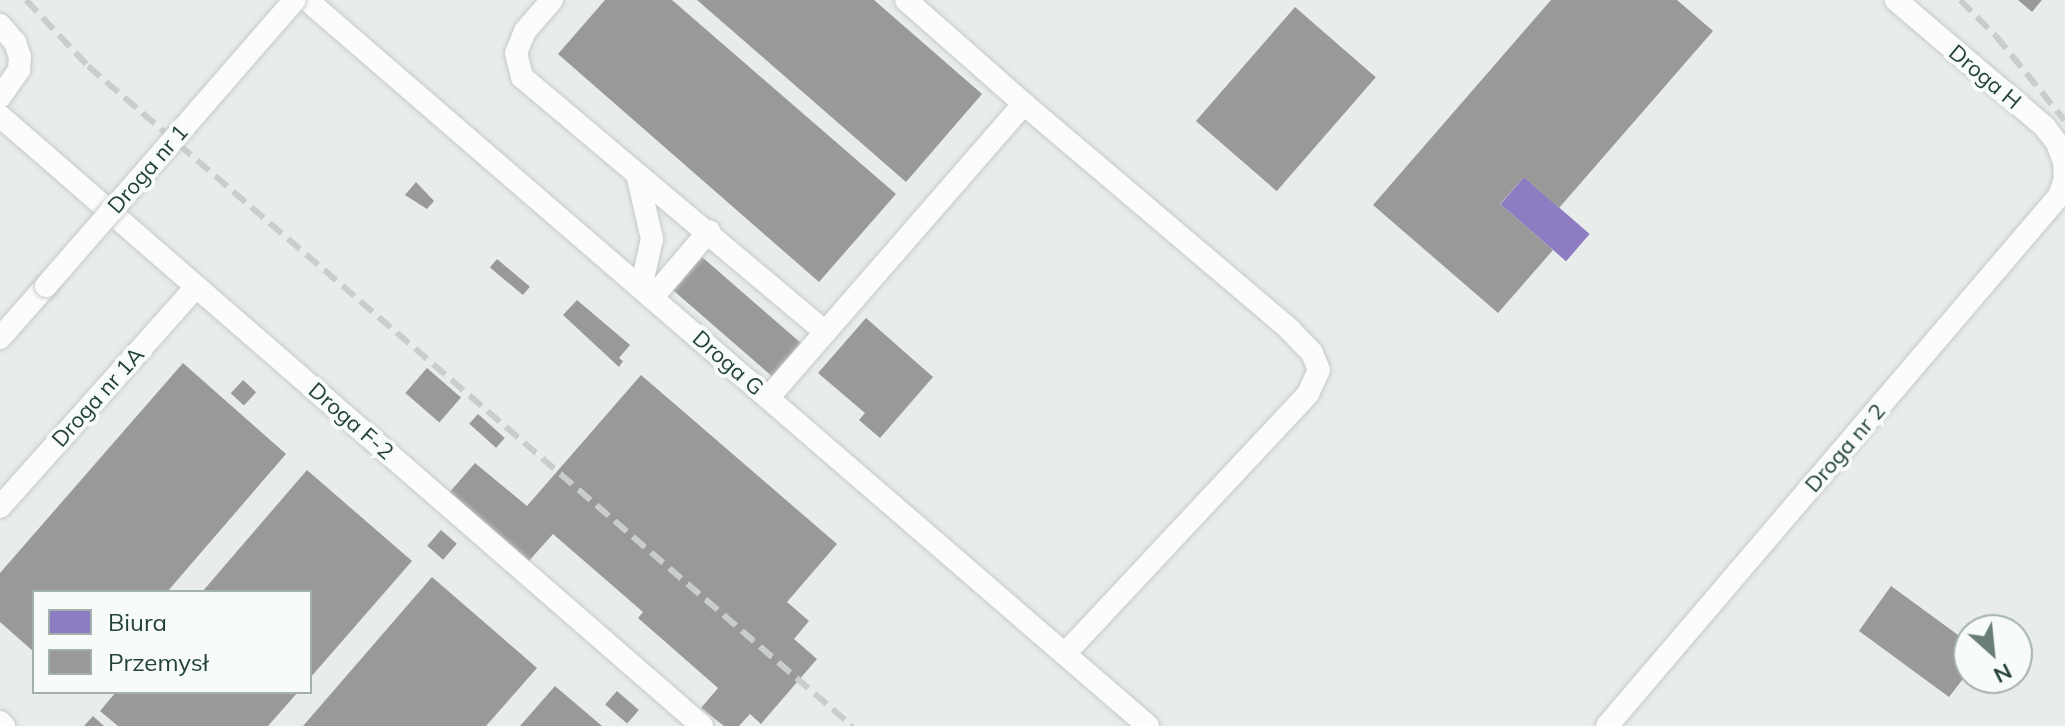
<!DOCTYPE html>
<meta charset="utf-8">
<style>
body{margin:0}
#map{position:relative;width:2065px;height:726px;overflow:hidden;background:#e8edeb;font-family:Mulish,sans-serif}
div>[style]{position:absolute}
.offices>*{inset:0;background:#8e7cc3;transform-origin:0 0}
.industry>*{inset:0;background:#999;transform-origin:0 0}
.roads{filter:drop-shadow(0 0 2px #c5cac8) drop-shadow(0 0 2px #c5cac8)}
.minor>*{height:22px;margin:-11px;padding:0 11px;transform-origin:11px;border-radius:11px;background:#fcfcfc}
.rail>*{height:6px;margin-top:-3px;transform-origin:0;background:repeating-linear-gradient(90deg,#c9cdcc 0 16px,transparent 0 24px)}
.bridges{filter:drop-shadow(0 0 2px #c5cac8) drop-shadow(0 0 2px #c5cac8)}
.minor-bridge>*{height:22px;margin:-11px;padding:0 11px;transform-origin:11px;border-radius:11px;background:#fcfcfc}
span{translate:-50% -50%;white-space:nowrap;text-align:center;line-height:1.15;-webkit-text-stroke:8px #f7fbf9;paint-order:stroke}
.street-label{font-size:22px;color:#24423a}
.legend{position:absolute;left:32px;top:590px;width:280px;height:104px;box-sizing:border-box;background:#f7fbf9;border:2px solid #a3b1ad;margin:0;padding:10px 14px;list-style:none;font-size:24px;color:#24423a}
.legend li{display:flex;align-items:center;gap:16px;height:40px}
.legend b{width:40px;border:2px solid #a3b1ad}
.north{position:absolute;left:1953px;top:614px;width:80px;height:80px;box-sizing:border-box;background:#f7fbf9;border:2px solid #a3b1ad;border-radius:50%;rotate:153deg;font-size:22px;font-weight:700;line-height:32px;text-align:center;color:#24423a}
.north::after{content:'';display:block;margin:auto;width:28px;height:36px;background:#697e78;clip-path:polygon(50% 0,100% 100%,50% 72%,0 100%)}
</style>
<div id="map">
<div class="offices">
<div style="left:1524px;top:177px;width:87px;height:36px;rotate:41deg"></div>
</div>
<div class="industry">
<div style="clip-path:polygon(605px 0,672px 0,896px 194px,819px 282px,558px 54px)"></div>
<div style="clip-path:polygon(697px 0,874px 0,982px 94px,906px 182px)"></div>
<div style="clip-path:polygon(1551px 0,1677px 0,1713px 31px,1559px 208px,1524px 177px,1500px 204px,1553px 250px,1498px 313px,1373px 205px)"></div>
<div style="clip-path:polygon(2018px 0,2042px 0,2032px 12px)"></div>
<div style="left:1295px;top:7px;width:107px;height:151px;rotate:41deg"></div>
<div style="clip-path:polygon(416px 182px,434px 201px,427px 209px,405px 195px)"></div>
<div style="left:702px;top:257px;width:131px;height:44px;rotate:41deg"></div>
<div style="left:497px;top:259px;width:43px;height:11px;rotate:40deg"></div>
<div style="clip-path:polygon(577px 300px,630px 345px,619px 358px,623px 361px,619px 367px,563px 315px)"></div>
<div style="clip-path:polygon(866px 318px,933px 377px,880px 438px,859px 420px,865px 413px,818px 373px)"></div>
<div style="clip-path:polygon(183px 363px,286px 454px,167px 592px,34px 592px,34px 652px,0 622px,0 573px)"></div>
<div style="left:427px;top:368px;width:45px;height:33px;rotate:41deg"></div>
<div style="clip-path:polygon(641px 375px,837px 544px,787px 602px,809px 621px,794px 639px,817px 659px,761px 724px,750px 714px,739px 726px,724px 726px,701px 708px,718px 688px,638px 618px,643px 612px,553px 534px,527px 563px,448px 494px,475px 463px,527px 506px)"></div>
<div style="left:243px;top:380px;width:18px;height:18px;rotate:43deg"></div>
<div style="left:478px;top:414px;width:36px;height:13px;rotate:42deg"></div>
<div style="clip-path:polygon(307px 470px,412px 561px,310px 678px,310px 592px,202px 592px)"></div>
<div style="left:441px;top:530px;width:21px;height:21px;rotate:41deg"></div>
<div style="clip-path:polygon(432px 577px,537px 668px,486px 726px,303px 726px)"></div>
<div style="clip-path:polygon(1891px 586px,1969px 643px,1969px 671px,1949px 697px,1859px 631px)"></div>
<div style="clip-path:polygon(555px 686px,602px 726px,520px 726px)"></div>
<div style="left:617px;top:691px;width:29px;height:18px;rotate:41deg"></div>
<div style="clip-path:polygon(116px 692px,298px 692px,268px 726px,118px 726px,100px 711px)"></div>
<div style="clip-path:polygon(93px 716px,104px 726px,84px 726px)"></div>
</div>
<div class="roads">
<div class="minor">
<div style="left:307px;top:0;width:1111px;rotate:40.8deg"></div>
<div style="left:552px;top:0;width:41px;rotate:131.1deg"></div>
<div style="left:525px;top:31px;width:24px;rotate:112deg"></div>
<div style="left:516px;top:53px;width:25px;rotate:76deg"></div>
<div style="left:522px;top:77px;width:150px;rotate:40.1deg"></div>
<div style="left:637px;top:174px;width:67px;rotate:77deg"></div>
<div style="left:652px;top:239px;width:50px;rotate:102.7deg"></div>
<div style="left:0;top:25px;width:23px;rotate:49deg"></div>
<div style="left:15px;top:42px;width:16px;rotate:72deg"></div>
<div style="left:20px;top:57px;width:13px;rotate:94deg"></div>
<div style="left:19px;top:70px;width:33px;rotate:125deg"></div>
<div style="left:1024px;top:104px;width:348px;rotate:40.3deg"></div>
<div style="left:1289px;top:329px;width:33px;rotate:46deg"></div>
<div style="left:1312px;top:353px;width:18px;rotate:68deg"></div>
<div style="left:1319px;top:370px;width:26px;rotate:115deg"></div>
<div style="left:1308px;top:394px;width:356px;rotate:133.1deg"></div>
<div style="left:0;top:116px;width:930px;rotate:40.99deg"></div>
<div style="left:637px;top:174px;width:246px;rotate:40deg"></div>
<div style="left:652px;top:298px;width:88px;rotate:-49.6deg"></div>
<div style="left:0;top:338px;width:69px;rotate:-48.5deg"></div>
<div style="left:768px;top:398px;width:390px;rotate:-49deg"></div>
<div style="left:1024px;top:104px;width:157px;rotate:-138.6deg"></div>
<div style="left:0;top:507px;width:295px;rotate:-48.3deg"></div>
<div style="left:0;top:722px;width:6px;rotate:45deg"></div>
<div style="left:1607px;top:726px;width:697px;rotate:-49.54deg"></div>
<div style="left:2059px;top:196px;width:18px;rotate:-71deg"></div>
<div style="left:2065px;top:179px;width:17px;rotate:-93deg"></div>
<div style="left:2064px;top:162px;width:20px;rotate:-110deg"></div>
<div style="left:2057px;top:143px;width:20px;rotate:-127deg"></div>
<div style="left:2045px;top:127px;width:196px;rotate:-139.6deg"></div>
</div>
</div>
<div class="rail">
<div style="left:26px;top:0;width:91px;rotate:46.8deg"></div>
<div style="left:88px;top:66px;width:1010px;rotate:40.82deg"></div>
<div style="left:1960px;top:0;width:51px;rotate:45deg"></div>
<div style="left:1996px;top:36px;width:109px;rotate:50.9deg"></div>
</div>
<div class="bridges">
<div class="minor-bridge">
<div style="left:46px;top:286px;width:379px;rotate:-49deg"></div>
</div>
</div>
<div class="street-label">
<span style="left:1985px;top:77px;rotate:40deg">Droga H</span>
<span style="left:148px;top:169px;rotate:-49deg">Droga nr 1</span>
<span style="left:728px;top:363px;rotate:41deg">Droga G</span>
<span style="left:98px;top:397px;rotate:-48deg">Droga nr 1A</span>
<span style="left:351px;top:421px;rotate:41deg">Droga F-2</span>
<span style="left:1845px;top:448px;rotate:-49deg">Droga nr 2</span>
</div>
<ul class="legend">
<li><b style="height:22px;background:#8e7cc3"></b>Biura</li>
<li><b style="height:22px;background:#999"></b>Przemysł</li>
</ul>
<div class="north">N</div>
</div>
